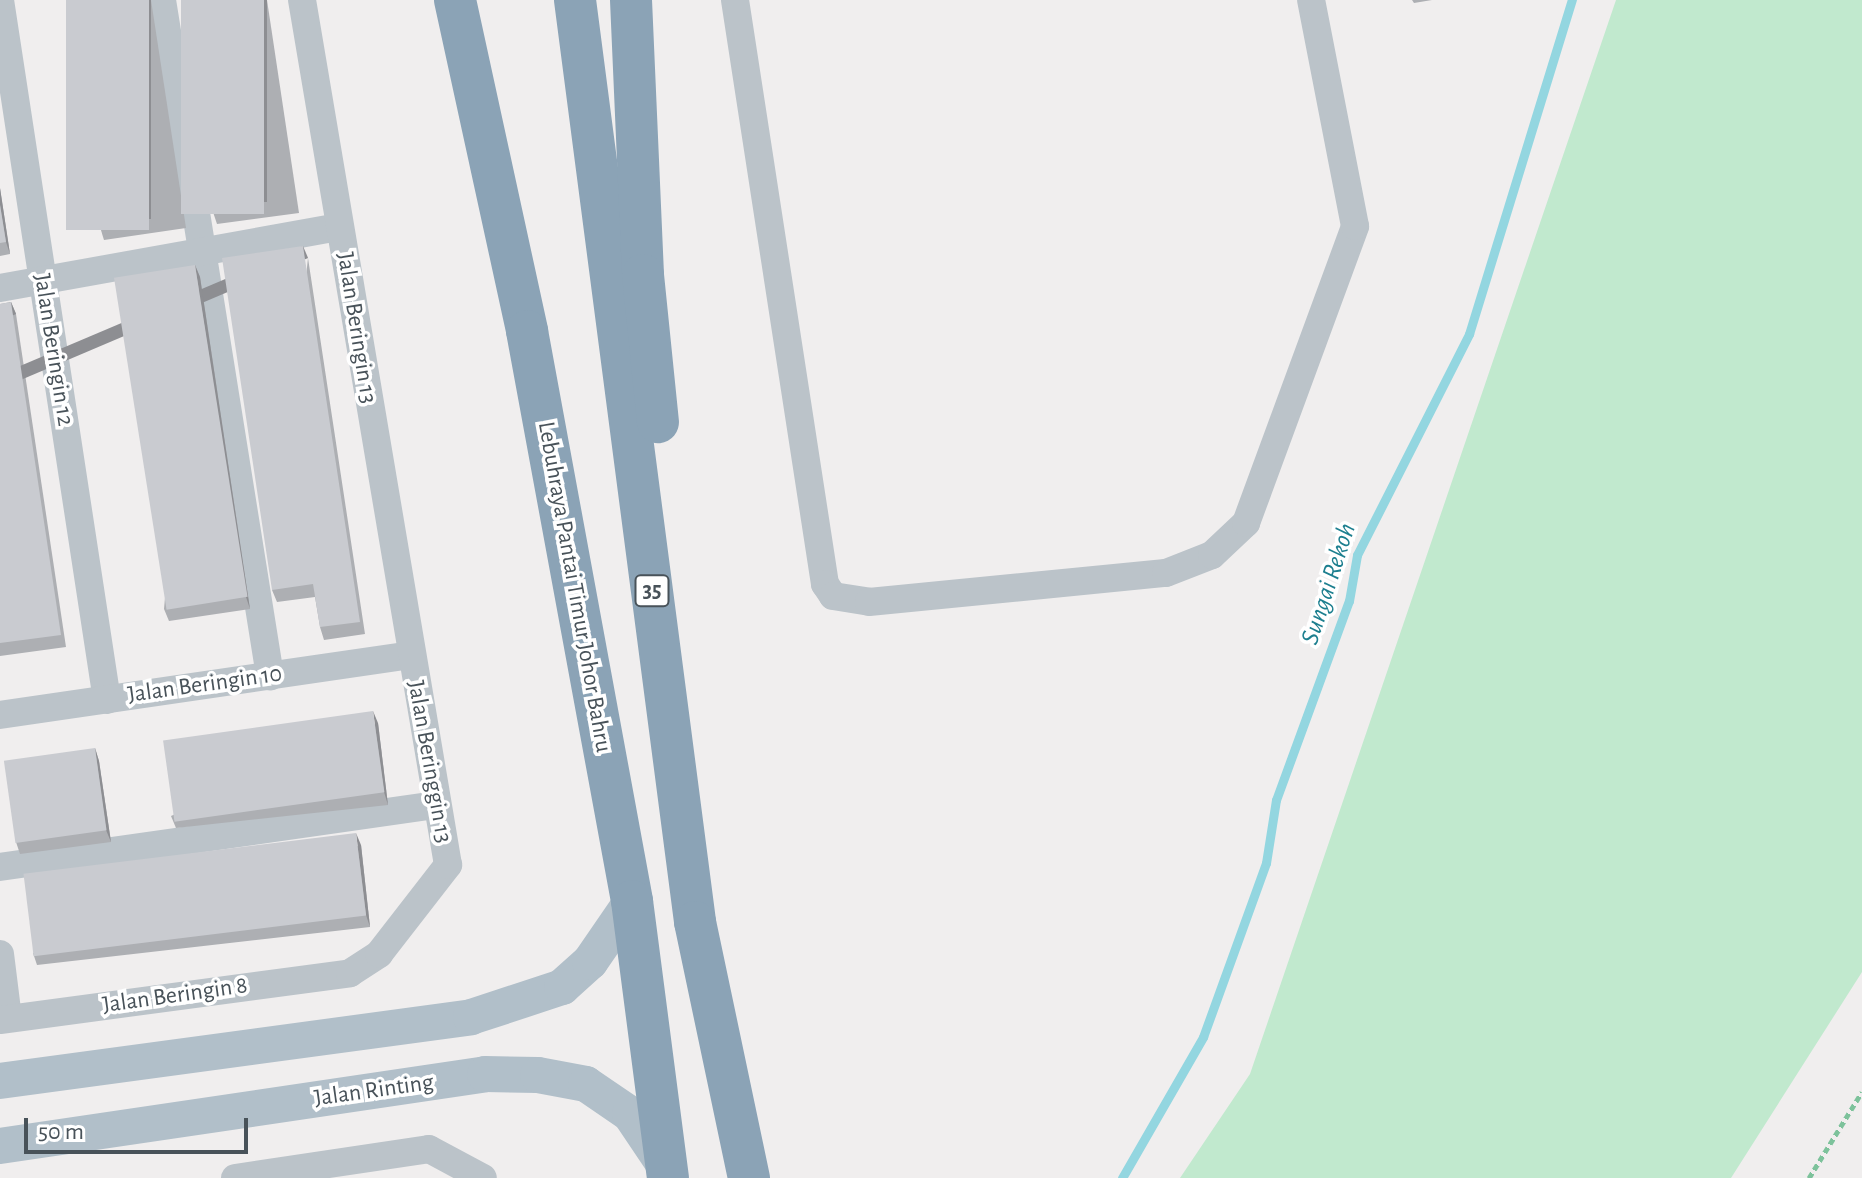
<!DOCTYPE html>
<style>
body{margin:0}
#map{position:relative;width:1862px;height:1178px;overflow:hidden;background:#f0eeee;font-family:"Alegreya Sans",sans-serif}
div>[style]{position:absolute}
.green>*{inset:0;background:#c1e9ce}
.stream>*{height:9px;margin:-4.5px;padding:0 4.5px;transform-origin:4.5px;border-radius:4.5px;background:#93d6e0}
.path>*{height:5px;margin-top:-2.5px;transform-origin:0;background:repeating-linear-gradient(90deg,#7dc29b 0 6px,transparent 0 10px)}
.minor>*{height:28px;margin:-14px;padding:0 14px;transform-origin:14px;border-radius:14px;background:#bbc3c9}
.major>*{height:36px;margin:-18px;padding:0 18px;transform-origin:18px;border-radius:18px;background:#b1bfc9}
.highway>*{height:42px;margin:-21px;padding:0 21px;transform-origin:21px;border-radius:21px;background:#8ba3b6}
.wall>*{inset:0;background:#adafb3}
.shaded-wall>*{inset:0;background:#8d8e92;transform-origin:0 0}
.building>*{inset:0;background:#c9cbd0;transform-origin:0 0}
span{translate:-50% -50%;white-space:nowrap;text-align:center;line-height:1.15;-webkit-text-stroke:7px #fff;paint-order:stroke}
.shield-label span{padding:2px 6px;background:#fff;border:2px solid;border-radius:6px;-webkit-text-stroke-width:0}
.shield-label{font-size:22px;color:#485259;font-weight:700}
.street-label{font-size:24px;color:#485259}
.water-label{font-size:26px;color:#1d7f8f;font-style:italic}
.scale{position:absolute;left:24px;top:1118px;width:224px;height:36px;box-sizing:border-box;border:4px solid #485259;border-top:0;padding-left:10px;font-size:24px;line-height:28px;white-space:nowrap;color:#485259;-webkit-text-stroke:6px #fff;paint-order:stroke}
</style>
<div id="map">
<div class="green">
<div style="clip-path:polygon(1616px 0,1862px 0,1862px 972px,1731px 1178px,1180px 1178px,1250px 1074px)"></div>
</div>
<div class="stream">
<div style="left:1122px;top:1178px;width:163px;rotate:-60.1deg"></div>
<div style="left:1203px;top:1037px;width:185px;rotate:-70.1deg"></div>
<div style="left:1266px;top:863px;width:64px;rotate:-81deg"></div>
<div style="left:1276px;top:800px;width:212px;rotate:-69.9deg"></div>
<div style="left:1349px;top:601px;width:47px;rotate:-80.1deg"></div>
<div style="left:1357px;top:555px;width:248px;rotate:-63.1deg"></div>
<div style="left:1469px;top:334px;width:350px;rotate:-72.9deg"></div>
</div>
<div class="path">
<div style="left:1809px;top:1178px;width:101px;rotate:-58.4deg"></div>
</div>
<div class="minor">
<div style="left:0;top:0;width:708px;rotate:81.31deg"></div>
<div style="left:162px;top:0;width:685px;rotate:80.92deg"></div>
<div style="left:735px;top:0;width:591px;rotate:81.24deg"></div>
<div style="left:825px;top:584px;width:14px;rotate:56deg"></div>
<div style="left:833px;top:596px;width:36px;rotate:9deg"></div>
<div style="left:869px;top:602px;width:298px;rotate:-5.6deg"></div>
<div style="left:1166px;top:573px;width:49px;rotate:-21.4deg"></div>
<div style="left:1212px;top:555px;width:47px;rotate:-43.3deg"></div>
<div style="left:1246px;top:523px;width:316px;rotate:-69.8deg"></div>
<div style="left:1355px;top:226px;width:230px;rotate:-101deg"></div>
<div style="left:0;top:288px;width:344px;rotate:-10.2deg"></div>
<div style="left:0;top:715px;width:414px;rotate:-8.3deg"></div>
<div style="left:0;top:867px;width:440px;rotate:-8.1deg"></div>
<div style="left:0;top:954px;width:64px;rotate:82.9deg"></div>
<div style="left:0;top:1020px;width:353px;rotate:-7.6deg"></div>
<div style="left:350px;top:973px;width:35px;rotate:-33deg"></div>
<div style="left:379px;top:954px;width:113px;rotate:-52.2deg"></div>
<div style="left:448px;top:865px;width:877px;rotate:-99.58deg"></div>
<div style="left:235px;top:1178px;width:196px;rotate:-8.5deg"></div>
<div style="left:429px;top:1149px;width:61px;rotate:28.2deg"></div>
</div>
<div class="major">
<div style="left:0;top:1081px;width:475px;rotate:-7.7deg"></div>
<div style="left:471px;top:1017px;width:96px;rotate:-18.2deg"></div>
<div style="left:562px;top:987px;width:38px;rotate:-42deg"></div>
<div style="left:590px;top:962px;width:74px;rotate:-55.5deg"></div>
<div style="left:0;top:1146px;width:490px;rotate:-8.4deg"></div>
<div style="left:485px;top:1074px;width:53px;rotate:1.1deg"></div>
<div style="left:538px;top:1075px;width:49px;rotate:10.6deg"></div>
<div style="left:586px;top:1084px;width:53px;rotate:34.3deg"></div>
<div style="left:630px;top:1114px;width:63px;rotate:56.1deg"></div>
</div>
<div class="highway">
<div style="left:455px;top:0;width:339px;rotate:77.7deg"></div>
<div style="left:527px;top:331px;width:580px;rotate:79.56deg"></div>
<div style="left:632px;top:901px;width:279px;rotate:82.6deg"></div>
<div style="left:575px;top:0;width:930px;rotate:82.58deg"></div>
<div style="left:695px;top:922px;width:262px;rotate:78.1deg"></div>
<div style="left:631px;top:0;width:275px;rotate:87.5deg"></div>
<div style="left:643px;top:275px;width:148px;rotate:84.2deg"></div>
</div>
<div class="wall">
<div style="clip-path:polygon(66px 0,151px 0,186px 228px,104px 240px,100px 227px)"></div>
<div style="clip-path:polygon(181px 0,267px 0,299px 213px,217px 224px,213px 212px)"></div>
<div style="clip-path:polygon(1412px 0,1432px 0,1414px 3px)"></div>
<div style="clip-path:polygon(0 188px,10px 254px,0 256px)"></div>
<div style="clip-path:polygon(308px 258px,365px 634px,324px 640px,320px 627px,315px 597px,277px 602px,272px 590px)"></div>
<div style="clip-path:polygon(195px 265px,200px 277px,250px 609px,169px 621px,164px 609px)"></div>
<div style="clip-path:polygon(11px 302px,16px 314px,66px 647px,0 656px,0 304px)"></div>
<div style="clip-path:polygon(378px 723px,388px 805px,176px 828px,171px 816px)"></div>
<div style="clip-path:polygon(95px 748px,99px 761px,111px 842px,20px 854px,16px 842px)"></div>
<div style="clip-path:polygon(361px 845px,370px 927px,37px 965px,33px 953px)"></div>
</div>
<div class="shaded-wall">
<div style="left:149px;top:0;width:2px;height:219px"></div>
<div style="left:264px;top:0;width:3px;height:202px"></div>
<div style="clip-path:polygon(0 188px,10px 254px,6px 242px,0 205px)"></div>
<div style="left:303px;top:246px;width:13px;height:380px;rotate:67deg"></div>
<div style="clip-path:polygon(195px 265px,200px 277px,250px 609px,246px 597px)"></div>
<div style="left:11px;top:302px;width:13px;height:337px;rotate:67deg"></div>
<div style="clip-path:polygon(373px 711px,378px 723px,388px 805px,384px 792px)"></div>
<div style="clip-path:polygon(95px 748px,99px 761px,111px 842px,106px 830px)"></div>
<div style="clip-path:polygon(356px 833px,361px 845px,370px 927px,366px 915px)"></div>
</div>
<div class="building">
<div style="left:66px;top:0;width:83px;height:230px"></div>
<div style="left:181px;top:0;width:83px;height:214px"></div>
<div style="clip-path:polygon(0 205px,6px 242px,0 243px)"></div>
<div style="clip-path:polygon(303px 246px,360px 622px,320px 627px,313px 584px,272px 590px,222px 258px)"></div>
<div style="left:195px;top:265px;width:336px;height:82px;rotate:81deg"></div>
<div style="clip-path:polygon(11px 302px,61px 635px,0 643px,0 304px)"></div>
<div style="left:373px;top:711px;width:82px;height:212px;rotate:82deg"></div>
<div style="left:95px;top:748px;width:83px;height:92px;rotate:82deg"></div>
<div style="left:356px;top:833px;width:83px;height:335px;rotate:83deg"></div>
</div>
<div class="shield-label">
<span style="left:652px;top:591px">35</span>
</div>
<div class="street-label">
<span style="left:356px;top:328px;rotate:81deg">Jalan Beringin 13</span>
<span style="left:53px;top:350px;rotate:81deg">Jalan Beringin 12</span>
<span style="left:574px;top:587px;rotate:80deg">Lebuhraya Pantai Timur Johor Bahru</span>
<span style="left:205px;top:685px;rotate:-8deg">Jalan Beringin 10</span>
<span style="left:429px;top:762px;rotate:80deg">Jalan Beringgin 13</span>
<span style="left:175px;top:996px;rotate:-8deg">Jalan Beringin 8</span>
<span style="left:374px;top:1091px;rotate:-8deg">Jalan Rinting</span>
</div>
<div class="water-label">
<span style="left:1329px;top:584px;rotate:-72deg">Sungai Rekoh</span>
</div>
<div class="scale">50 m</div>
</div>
